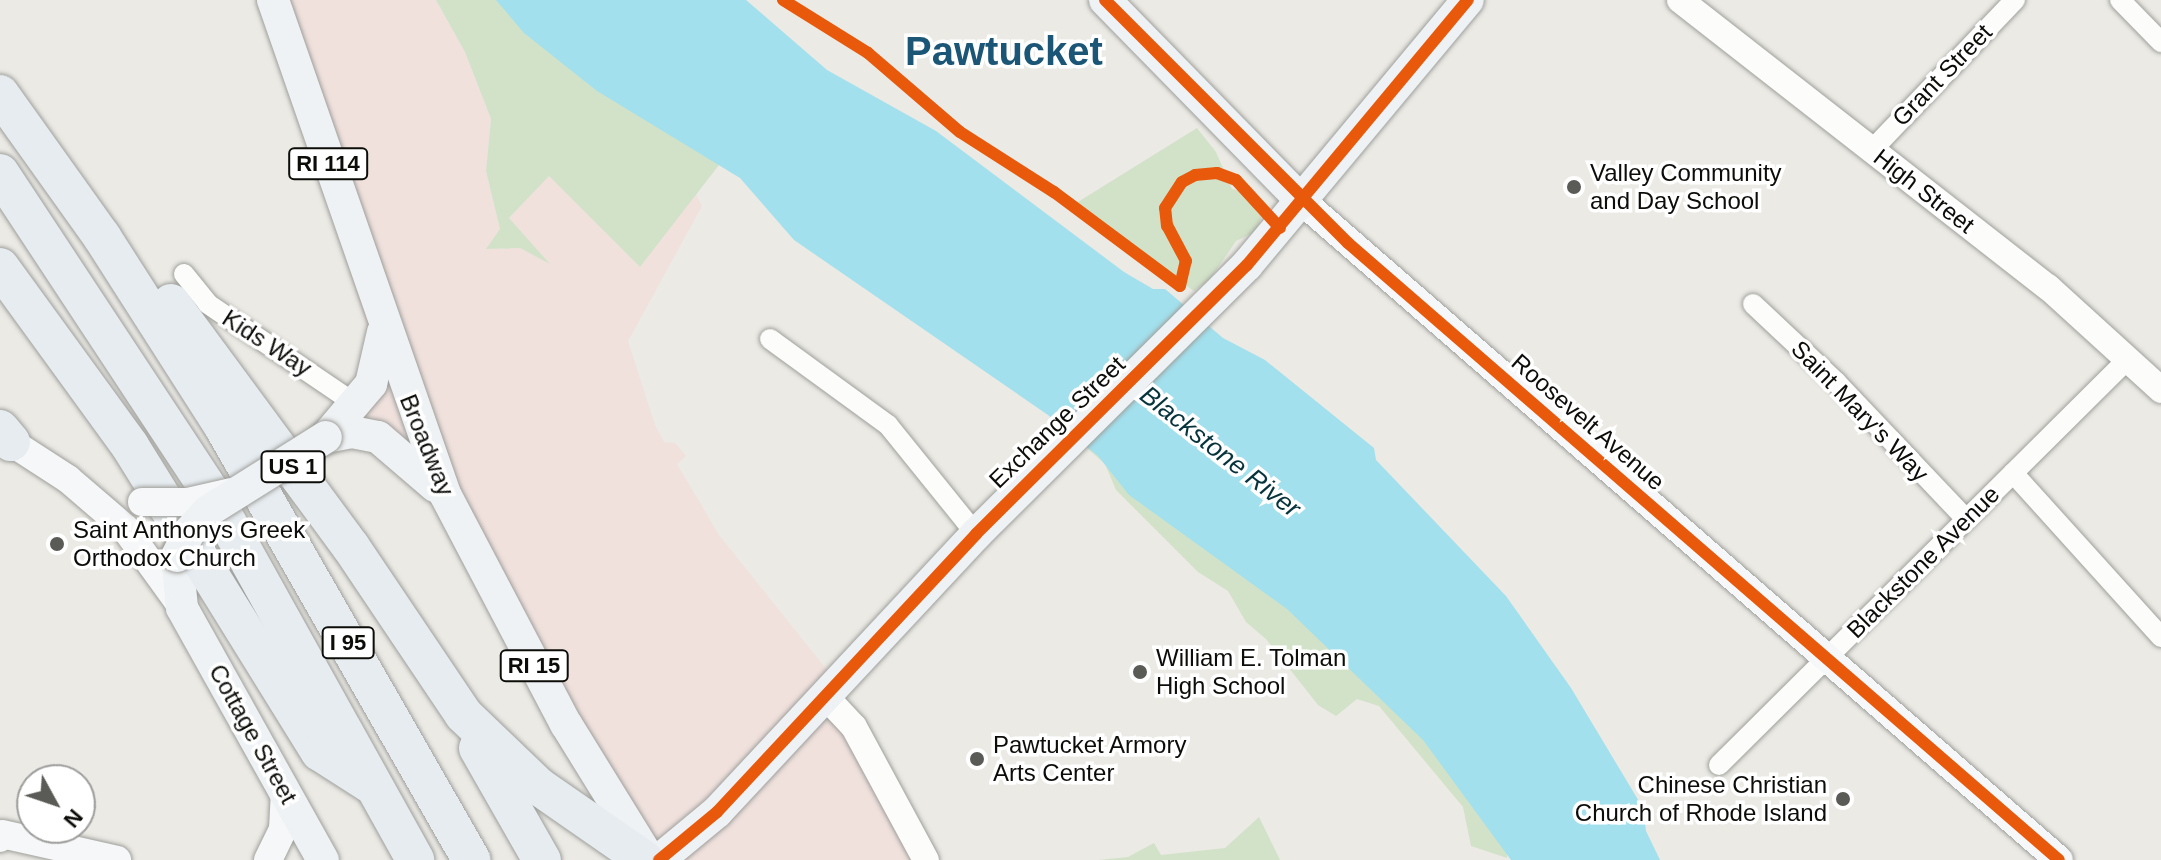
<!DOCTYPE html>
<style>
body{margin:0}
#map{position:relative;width:2161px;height:860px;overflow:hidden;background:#ebeae5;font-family:Arial,sans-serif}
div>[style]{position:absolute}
.commercial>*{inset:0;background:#f0e1dd}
.green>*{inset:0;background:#d2e2c8}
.water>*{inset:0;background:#a2e0ed}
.roads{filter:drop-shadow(0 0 2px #9f9f9b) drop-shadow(0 0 2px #9f9f9b)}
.minor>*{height:20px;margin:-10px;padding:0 10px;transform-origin:10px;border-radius:10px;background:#fcfcfb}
.tertiary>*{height:26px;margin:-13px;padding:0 13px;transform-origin:13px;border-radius:13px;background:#fcfcfb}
.secondary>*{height:28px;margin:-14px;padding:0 14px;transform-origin:14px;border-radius:14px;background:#f6f7f8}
.primary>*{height:32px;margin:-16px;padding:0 16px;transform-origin:16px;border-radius:16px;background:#eff2f4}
.motorway>*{height:38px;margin:-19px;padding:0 19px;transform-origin:19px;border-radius:19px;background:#e6ecf0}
.bridges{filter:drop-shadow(0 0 2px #9f9f9b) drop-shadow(0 0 2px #9f9f9b)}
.secondary-bridge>*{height:28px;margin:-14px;padding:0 14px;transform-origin:14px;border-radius:14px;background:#f6f7f8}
.primary-bridge>*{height:32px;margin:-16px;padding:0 16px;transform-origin:16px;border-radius:16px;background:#eff2f4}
.cycleway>*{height:12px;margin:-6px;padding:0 6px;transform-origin:6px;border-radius:6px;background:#e8590c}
.dots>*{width:22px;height:22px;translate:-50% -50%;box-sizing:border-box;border:4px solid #fff;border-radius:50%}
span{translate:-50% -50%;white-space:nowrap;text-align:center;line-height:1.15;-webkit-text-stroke:7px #fff;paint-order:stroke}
.shield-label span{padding:2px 6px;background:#fff;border:2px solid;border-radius:6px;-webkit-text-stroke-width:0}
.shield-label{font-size:22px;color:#0c0c09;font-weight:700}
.street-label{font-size:24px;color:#0c0c09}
.poi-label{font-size:24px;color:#0c0c09}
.left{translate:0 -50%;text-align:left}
.right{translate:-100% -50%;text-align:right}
.water-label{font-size:26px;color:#06333c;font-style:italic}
.town-label{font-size:40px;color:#1b5676;font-weight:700}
.north{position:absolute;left:16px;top:764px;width:80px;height:80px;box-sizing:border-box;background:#fff;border:2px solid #9e9e9d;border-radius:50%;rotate:130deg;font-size:22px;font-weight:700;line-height:32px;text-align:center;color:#0c0c09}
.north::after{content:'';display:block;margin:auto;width:28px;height:36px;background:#5a5a56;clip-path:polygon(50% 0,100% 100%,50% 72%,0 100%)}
</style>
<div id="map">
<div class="commercial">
<div style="clip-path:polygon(266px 0,436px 0,465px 52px,491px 119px,486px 171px,500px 229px,487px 249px,520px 248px,549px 263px,509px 218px,549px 175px,640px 267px,694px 191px,702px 206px,628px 341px,655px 425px,664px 442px,675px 443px,686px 456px,677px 464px,719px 535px,831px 675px,926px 860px,644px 860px,454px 522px,363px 433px,354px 388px,369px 346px,366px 323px)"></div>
</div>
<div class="green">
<div style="clip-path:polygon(436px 0,567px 0,719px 165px,640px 267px,549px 176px,509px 218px,550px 264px,520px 248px,486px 249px,500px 229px,486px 171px,491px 119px,465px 52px)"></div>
<div style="clip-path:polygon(1197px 128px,1216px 152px,1232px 189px,1251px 193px,1264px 211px,1255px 232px,1236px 241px,1210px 279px,1194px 291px,1073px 205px)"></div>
<div style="clip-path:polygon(1071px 434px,1415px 700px,1508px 843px,1507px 858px,1471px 846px,1463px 807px,1379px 706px,1357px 699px,1336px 716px,1318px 705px,1266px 639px,1246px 622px,1228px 591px,1198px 572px,1116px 490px,1105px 464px)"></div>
<div style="clip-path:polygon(1259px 817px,1280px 860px,1098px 860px,1128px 857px,1154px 843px,1161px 855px,1225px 848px)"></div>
</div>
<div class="water">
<div style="clip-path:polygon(496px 0,746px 0,827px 70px,936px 131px,1124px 272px,1153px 289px,1165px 289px,1223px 338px,1265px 360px,1374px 448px,1376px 460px,1506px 596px,1571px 688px,1643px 808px,1646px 831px,1660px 860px,1511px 860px,1423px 740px,1287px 609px,1129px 495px,1098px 456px,1048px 415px,794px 240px,740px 178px,597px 91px,524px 33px)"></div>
</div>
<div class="roads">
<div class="minor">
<div style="left:2120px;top:0;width:59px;rotate:45.7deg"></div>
<div style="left:1871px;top:151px;width:209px;rotate:-46.4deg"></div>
<div style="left:184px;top:274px;width:38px;rotate:51deg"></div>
<div style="left:208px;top:304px;width:180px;rotate:34.1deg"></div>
<div style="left:1753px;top:304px;width:114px;rotate:43.2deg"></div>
<div style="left:1836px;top:382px;width:189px;rotate:46.5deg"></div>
<div style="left:770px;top:339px;width:146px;rotate:36.1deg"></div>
<div style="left:888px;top:425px;width:140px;rotate:51.1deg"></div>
<div style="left:2013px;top:473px;width:221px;rotate:47.9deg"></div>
<div style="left:1719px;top:765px;width:576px;rotate:-44.79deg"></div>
</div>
<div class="tertiary">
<div style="left:1680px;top:0;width:467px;rotate:38deg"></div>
<div style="left:2048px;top:287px;width:153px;rotate:42.3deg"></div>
<div style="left:825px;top:696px;width:42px;rotate:46.9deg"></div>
<div style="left:854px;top:727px;width:151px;rotate:61.6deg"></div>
</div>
<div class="secondary">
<div style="left:1303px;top:202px;width:1002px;rotate:41.04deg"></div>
<div style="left:0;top:435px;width:81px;rotate:32.9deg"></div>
<div style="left:68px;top:479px;width:75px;rotate:40.7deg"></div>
<div style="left:125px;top:528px;width:97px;rotate:54.2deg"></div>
<div style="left:0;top:838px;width:4px;rotate:-63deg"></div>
<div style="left:2px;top:834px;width:118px;rotate:12.7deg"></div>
<div style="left:268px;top:860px;width:34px;rotate:-64deg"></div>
<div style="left:283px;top:829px;width:39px;rotate:-87deg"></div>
</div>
<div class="primary">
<div style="left:273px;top:0;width:523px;rotate:70.8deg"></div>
<div style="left:445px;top:494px;width:260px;rotate:62.3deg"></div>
<div style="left:566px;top:724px;width:160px;rotate:58.3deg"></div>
<div style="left:1105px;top:0;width:283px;rotate:45.6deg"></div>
<div style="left:326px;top:437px;width:26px;rotate:-11deg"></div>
<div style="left:352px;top:432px;width:26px;rotate:11deg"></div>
<div style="left:378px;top:437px;width:75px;rotate:40.7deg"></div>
<div style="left:326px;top:437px;width:70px;rotate:-49.7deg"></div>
<div style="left:371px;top:384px;width:53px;rotate:-77deg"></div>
<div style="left:177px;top:556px;width:52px;rotate:84.5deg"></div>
<div style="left:182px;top:608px;width:289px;rotate:60.8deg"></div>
<div style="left:659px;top:860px;width:75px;rotate:-39.6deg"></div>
<div style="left:717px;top:812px;width:380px;rotate:-47deg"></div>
<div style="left:976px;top:534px;width:382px;rotate:-44.8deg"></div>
<div style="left:1247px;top:265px;width:345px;rotate:-50.2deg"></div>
</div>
<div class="motorway">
<div style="left:0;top:94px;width:176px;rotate:54.5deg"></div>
<div style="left:102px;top:237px;width:227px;rotate:57.4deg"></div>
<div style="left:224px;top:428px;width:498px;rotate:60.2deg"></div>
<div style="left:0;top:173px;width:381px;rotate:56.6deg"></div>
<div style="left:210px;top:491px;width:422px;rotate:60.9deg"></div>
<div style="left:0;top:267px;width:221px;rotate:54deg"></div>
<div style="left:130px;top:446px;width:360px;rotate:58.2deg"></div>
<div style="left:320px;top:752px;width:59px;rotate:32.6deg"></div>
<div style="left:171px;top:303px;width:303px;rotate:53.6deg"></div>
<div style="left:351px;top:547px;width:202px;rotate:56.1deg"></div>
<div style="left:464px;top:715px;width:103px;rotate:43.8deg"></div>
<div style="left:538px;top:786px;width:130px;rotate:34.7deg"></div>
<div style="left:0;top:429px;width:17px;rotate:50deg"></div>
<div style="left:478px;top:748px;width:129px;rotate:60.3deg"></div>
</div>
</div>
<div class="bridges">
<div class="secondary-bridge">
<div style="left:142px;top:502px;width:46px"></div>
<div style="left:188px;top:502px;width:44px;rotate:-13.1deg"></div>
</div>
<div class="primary-bridge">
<div style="left:177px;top:556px;width:27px;rotate:-63deg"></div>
<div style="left:189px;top:532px;width:28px;rotate:-48deg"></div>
<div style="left:208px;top:511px;width:139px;rotate:-32.1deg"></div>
</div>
</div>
<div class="cycleway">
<div style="left:783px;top:0;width:100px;rotate:31.9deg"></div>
<div style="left:868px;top:53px;width:121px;rotate:40.7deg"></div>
<div style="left:960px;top:132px;width:112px;rotate:32.6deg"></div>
<div style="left:1054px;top:192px;width:157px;rotate:36.7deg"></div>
<div style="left:1180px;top:286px;width:26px;rotate:-77deg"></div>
<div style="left:1186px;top:261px;width:40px;rotate:-118deg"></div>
<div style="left:1167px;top:226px;width:18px;rotate:-96deg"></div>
<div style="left:1165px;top:208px;width:31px;rotate:-57deg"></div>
<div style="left:1182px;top:182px;width:15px;rotate:-28deg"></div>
<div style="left:1195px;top:175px;width:22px;rotate:-5deg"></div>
<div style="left:1217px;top:173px;width:20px;rotate:20deg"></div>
<div style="left:1236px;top:180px;width:65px;rotate:47.5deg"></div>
<div style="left:1105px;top:0;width:344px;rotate:45deg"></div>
<div style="left:1348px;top:243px;width:941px;rotate:40.95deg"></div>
<div style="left:659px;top:860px;width:75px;rotate:-39.6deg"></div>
<div style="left:717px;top:812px;width:380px;rotate:-47deg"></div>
<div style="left:976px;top:534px;width:382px;rotate:-44.8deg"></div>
<div style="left:1247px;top:265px;width:345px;rotate:-50.2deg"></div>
</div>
<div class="dots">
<div style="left:1574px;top:187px;background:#5a5a56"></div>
<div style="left:57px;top:544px;background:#5a5a56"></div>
<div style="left:1140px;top:672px;background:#5a5a56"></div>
<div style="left:977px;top:759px;background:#5a5a56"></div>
<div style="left:1843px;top:799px;background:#5a5a56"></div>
</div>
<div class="shield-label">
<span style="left:328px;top:164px">RI 114</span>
<span style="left:293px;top:467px">US 1</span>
<span style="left:348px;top:643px">I 95</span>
<span style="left:534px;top:666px">RI 15</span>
</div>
<div class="street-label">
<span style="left:1942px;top:75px;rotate:-46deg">Grant Street</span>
<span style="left:1924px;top:191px;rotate:38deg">High Street</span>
<span style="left:267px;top:343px;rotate:33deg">Kids Way</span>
<span style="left:1860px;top:411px;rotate:46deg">Saint Mary's Way</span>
<span style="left:1057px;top:422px;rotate:-44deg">Exchange Street</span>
<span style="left:1588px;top:422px;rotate:41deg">Roosevelt Avenue</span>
<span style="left:427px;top:445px;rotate:68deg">Broadway</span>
<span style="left:1923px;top:562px;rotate:-45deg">Blackstone Avenue</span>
<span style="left:253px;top:734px;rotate:61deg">Cottage Street</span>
</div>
<div class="poi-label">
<span class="left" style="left:1590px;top:187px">Valley Community<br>and Day School</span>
<span class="left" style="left:73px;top:544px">Saint Anthonys Greek<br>Orthodox Church</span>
<span class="left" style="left:1156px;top:672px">William E. Tolman<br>High School</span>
<span class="left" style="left:993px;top:759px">Pawtucket Armory<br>Arts Center</span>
<span class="right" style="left:1827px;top:799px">Chinese Christian<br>Church of Rhode Island</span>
</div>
<div class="water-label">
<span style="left:1220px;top:452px;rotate:38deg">Blackstone River</span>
</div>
<div class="town-label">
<span style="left:1004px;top:51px">Pawtucket</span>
</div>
<div class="north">N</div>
</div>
